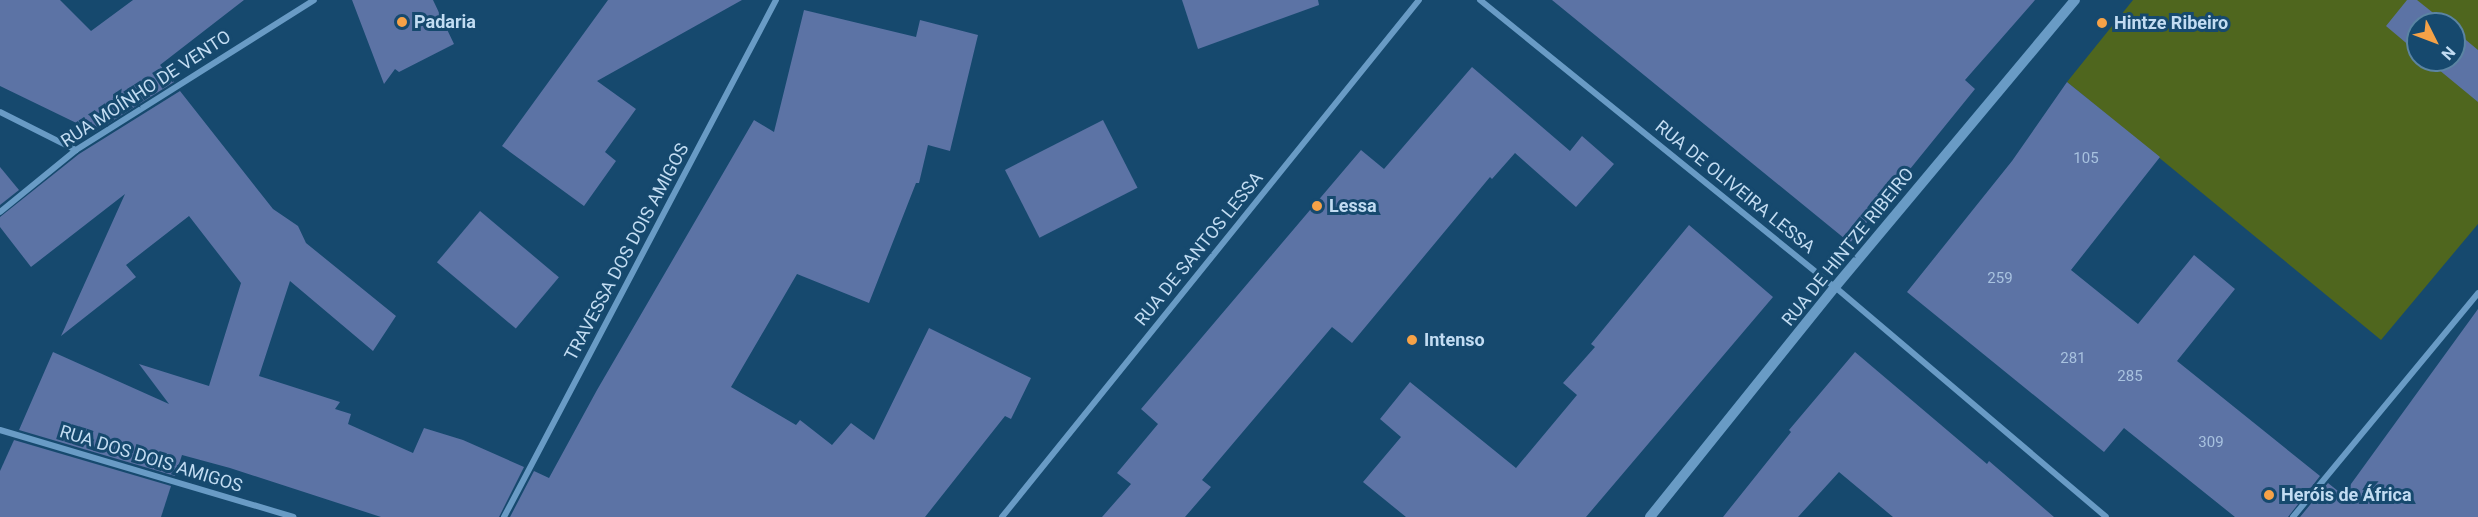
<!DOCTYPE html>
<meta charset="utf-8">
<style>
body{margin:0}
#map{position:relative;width:2478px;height:517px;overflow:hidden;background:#16496e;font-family:Roboto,sans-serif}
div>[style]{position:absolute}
.green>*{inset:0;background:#4f661e}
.building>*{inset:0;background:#5c73a5;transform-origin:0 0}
.minor>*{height:6px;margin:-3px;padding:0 3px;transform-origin:3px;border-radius:3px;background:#699bc5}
.tertiary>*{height:10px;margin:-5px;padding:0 5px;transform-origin:5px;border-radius:5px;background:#699bc5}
.dots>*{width:16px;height:16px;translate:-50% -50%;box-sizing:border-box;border:3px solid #16496e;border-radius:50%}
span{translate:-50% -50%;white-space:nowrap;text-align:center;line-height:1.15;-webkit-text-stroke:6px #16496e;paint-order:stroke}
.number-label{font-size:15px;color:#a8c2df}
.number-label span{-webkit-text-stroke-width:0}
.poi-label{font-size:18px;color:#c2dcf2;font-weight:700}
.left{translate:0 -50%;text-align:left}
.street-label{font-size:18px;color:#c2dcf2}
.north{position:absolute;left:2406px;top:12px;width:60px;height:60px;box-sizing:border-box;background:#16496e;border:2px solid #5b84a3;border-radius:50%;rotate:132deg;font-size:16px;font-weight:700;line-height:24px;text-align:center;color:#c2dcf2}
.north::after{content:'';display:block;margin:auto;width:21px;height:27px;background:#f6a247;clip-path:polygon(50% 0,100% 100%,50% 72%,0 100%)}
</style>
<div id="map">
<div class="green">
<div style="clip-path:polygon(evenodd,2133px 0,2478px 0,2478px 224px,2381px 340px,2067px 82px,2133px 0,2418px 24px,2454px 24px,2454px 60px,2418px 60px,2418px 24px)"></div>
</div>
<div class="building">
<div style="clip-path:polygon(0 0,60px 0,91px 31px,133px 0,244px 0,160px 65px,174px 82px,95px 132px,0 86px)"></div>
<div style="clip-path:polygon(352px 0,433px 0,454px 44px,399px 72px,395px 69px,384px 84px)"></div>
<div style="clip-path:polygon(608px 0,742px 0,597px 81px,636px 109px,605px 152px,616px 161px,584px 206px,502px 146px)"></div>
<div style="clip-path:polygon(1182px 0,1318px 0,1319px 5px,1198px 49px)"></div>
<div style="clip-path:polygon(1552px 0,2035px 0,1965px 80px,1975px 89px,1850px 243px)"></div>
<div style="clip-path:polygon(2407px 0,2417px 0,2447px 24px,2418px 24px,2418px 53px,2386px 26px)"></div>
<div style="clip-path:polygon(804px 10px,916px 37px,920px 20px,978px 35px,950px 151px,928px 145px,919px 183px,916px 183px,869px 303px,797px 274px,731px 387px,796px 425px,800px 420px,832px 445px,851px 423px,874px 440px,929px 328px,1031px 378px,1011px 419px,1005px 416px,925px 517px,510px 517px,534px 471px,549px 478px,597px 390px,754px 120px,774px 132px)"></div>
<div style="clip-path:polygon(2454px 30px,2478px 50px,2478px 102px,2427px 60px,2454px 60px)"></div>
<div style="clip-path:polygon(1472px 67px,1570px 151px,1582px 136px,1614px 164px,1576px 207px,1515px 153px,1492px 179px,1490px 177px,1352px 343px,1332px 327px,1202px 480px,1211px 487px,1185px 517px,1102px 517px,1131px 484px,1117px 473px,1158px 424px,1141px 409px,1361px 150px,1384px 169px)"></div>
<div style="clip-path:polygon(2067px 82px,2160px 157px,2071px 270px,2138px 324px,2194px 255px,2235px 289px,2177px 361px,2320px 476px,2288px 517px,2235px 517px,2124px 428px,2104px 452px,1907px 292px,2012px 161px)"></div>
<div style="clip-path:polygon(180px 91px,273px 209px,298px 226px,306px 243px,396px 316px,373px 351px,290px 281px,259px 376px,340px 402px,335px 409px,351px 414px,348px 424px,413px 453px,424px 428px,463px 440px,524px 467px,499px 517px,381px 517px,230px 468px,182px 455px,175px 476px,19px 430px,53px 352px,169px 404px,139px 364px,209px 386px,241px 283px,189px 216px,126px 265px,136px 277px,61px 336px,125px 194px,31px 267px,0 227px,0 217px,79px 154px)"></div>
<div style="left:1103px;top:120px;width:76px;height:110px;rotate:63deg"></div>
<div style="clip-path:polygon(0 167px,19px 190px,0 205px)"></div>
<div style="left:480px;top:211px;width:103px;height:67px;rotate:40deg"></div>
<div style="clip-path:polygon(1689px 225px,1773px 297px,1586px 517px,1406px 517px,1363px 482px,1401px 437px,1380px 419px,1410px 382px,1516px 468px,1577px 395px,1563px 383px,1595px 347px,1591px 344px)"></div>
<div style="clip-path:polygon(2478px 309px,2478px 517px,2300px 517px,2328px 483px,2343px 495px)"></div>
<div style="clip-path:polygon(1855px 352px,1987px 464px,1989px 461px,2054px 517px,1893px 517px,1839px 472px,1798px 517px,1723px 517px,1791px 432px,1789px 430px)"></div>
<div style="clip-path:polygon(14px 440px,171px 486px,161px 517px,0 517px,0 471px)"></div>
</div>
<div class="minor">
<div style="left:1480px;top:0;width:457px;rotate:39deg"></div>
<div style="left:1835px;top:287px;width:355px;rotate:40.3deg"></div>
<div style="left:0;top:112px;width:85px;rotate:26.6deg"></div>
<div style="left:0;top:212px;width:98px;rotate:-39.2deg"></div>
<div style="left:76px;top:150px;width:281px;rotate:-32.2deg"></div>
<div style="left:0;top:430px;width:306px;rotate:16.5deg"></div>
<div style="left:504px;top:517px;width:584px;rotate:-62.25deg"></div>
<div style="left:1002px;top:517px;width:664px;rotate:-51.11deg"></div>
<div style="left:2293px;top:517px;width:291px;rotate:-50.4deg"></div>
</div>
<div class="tertiary">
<div style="left:1650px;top:517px;width:295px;rotate:-51.2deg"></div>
<div style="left:1835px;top:287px;width:374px;rotate:-50.1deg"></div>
</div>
<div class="dots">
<div style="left:402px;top:22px;background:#f6a247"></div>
<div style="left:2102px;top:23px;background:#f6a247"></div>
<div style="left:1317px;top:206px;background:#f6a247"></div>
<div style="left:1412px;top:340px;background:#f6a247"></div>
<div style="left:2269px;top:495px;background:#f6a247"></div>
</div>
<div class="number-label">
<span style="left:2086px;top:159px">105</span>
<span style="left:2000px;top:279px">259</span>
<span style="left:2073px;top:359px">281</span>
<span style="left:2130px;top:377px">285</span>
<span style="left:2211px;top:443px">309</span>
</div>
<div class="poi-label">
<span class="left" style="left:414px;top:22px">Padaria</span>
<span class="left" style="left:2114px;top:23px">Hintze Ribeiro</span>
<span class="left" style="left:1329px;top:206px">Lessa</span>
<span class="left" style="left:1424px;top:340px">Intenso</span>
<span class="left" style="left:2281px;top:495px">Heróis de África</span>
</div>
<div class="street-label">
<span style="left:146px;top:89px;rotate:-33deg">RUA MOÍNHO DE VENTO</span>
<span style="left:1735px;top:187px;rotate:39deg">RUA DE OLIVEIRA LESSA</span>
<span style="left:1848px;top:247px;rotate:-51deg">RUA DE HINTZE RIBEIRO</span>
<span style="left:1199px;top:249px;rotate:-51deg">RUA DE SANTOS LESSA</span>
<span style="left:627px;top:252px;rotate:-62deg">TRAVESSA DOS DOIS AMIGOS</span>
<span style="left:151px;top:459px;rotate:17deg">RUA DOS DOIS AMIGOS</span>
</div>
<div class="north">N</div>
</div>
